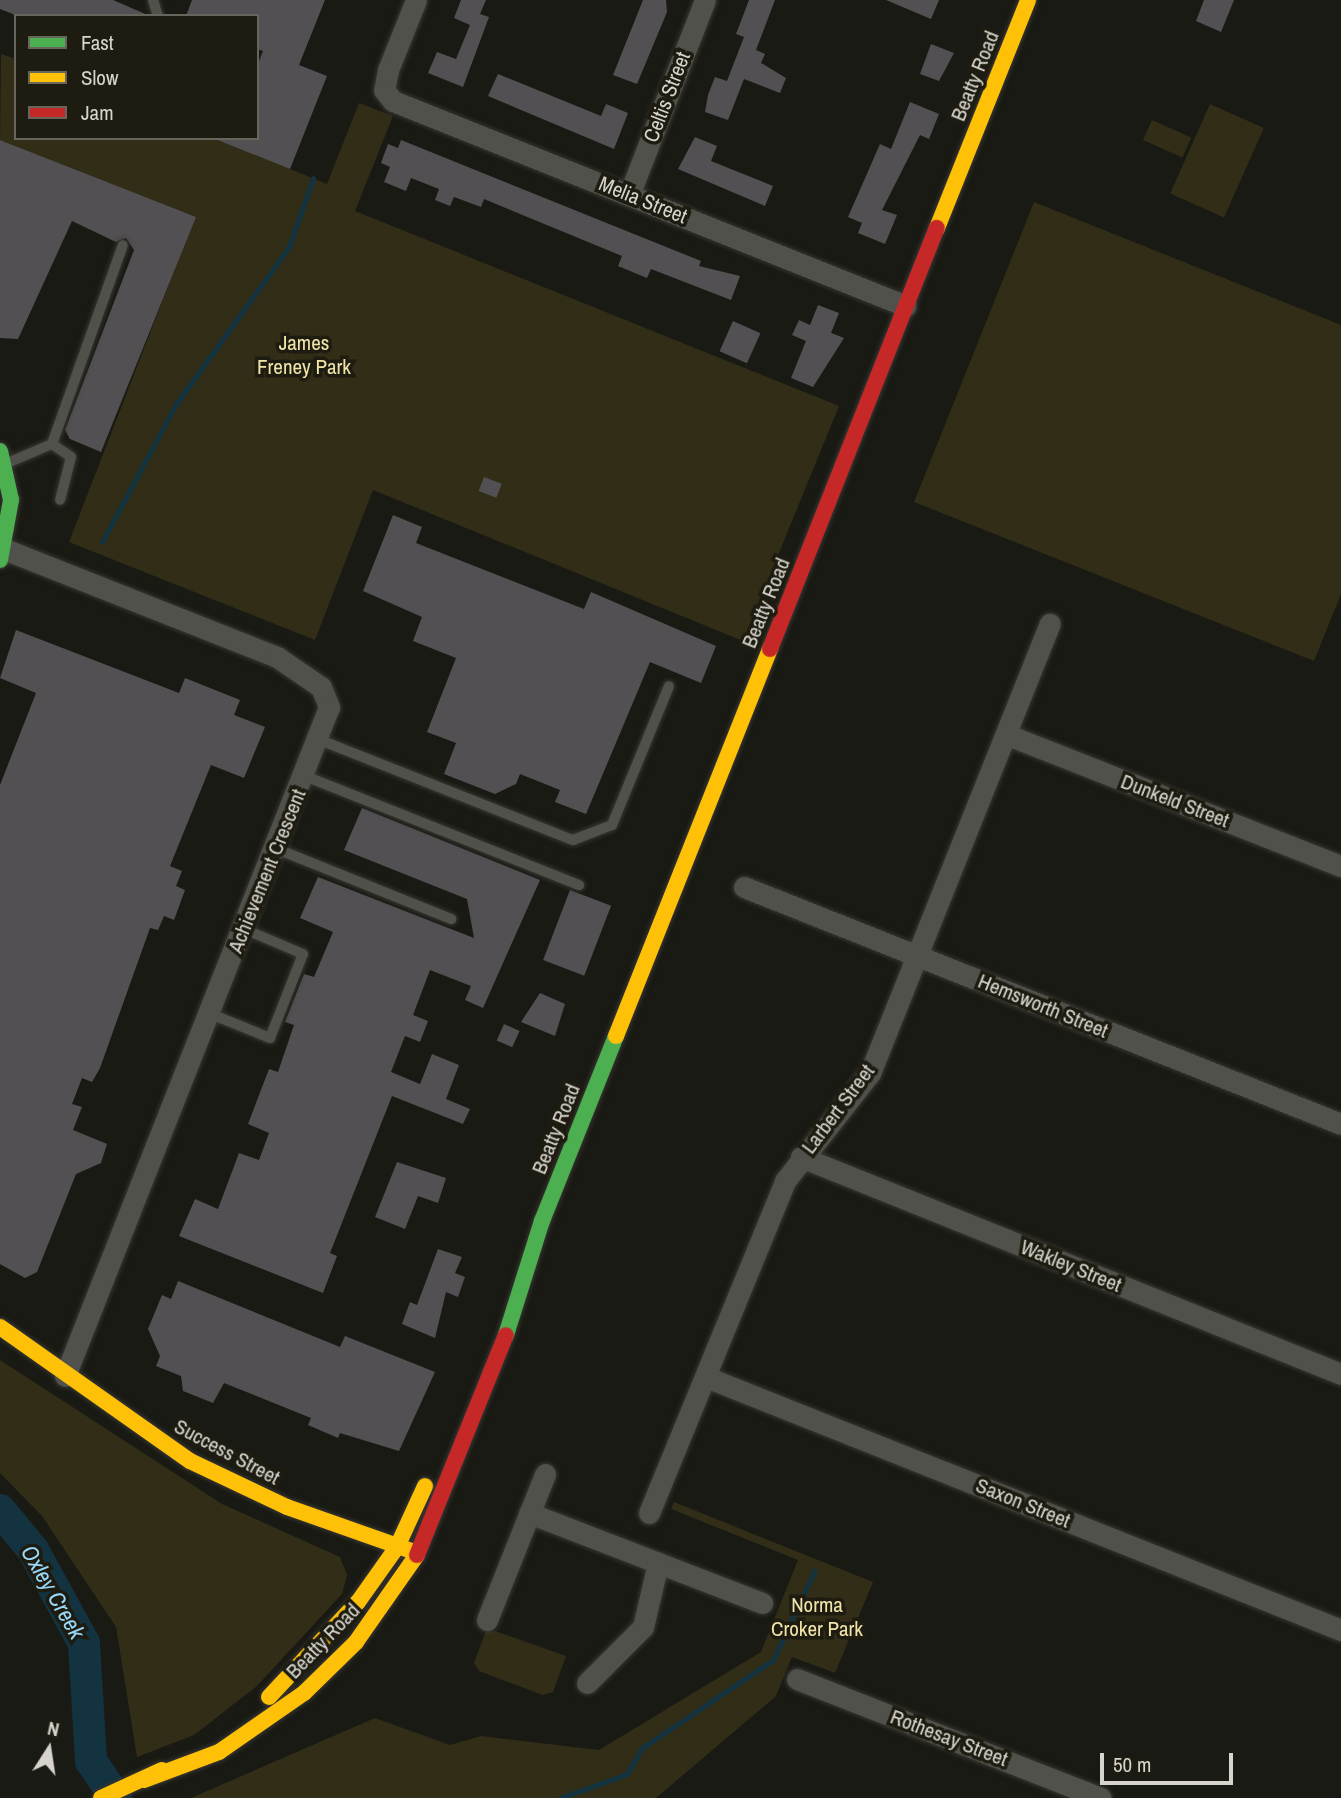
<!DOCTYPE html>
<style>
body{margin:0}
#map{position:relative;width:1341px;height:1798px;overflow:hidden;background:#1a1a14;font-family:"Archivo Narrow",sans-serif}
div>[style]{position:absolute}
.green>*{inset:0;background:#312d17;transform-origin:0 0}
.stream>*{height:5px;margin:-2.5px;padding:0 2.5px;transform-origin:2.5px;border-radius:2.5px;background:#133340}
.river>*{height:32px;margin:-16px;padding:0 16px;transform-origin:16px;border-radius:16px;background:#133340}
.building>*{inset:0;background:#535053;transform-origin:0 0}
.roads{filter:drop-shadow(0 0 2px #373632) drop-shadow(0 0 2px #373632)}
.lane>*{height:10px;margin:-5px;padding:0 5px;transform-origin:5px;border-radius:5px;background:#51514b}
.street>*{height:21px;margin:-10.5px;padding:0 10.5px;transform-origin:10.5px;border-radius:10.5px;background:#51514b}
.fast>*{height:16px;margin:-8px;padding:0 8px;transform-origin:8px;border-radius:8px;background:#4caf50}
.slow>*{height:16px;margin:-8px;padding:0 8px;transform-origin:8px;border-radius:8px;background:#ffc107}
.jam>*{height:16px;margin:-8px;padding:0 8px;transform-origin:8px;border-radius:8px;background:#c62828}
span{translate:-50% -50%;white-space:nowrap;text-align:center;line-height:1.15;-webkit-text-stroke:7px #1e1c10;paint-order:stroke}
.street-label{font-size:21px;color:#d6d4cd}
.park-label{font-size:21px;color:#f0e4a8}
.water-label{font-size:23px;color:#99d9f9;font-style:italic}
.legend{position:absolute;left:14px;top:14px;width:245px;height:126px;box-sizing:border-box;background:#1e1c10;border:2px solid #68665c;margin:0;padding:9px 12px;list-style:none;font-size:21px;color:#d6d4cd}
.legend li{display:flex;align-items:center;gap:14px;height:35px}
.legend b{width:35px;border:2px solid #68665c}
.north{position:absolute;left:14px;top:1714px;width:70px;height:70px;-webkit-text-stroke:5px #1e1c10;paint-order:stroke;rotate:12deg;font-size:19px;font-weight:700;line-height:28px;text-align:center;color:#d6d4cd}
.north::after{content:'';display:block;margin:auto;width:24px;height:32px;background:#d6d4cd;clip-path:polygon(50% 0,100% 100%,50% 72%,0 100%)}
.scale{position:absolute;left:1100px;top:1753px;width:133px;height:32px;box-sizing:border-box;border:4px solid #d6d4cd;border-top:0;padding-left:9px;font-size:21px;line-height:24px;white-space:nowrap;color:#d6d4cd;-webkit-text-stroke:5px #1e1c10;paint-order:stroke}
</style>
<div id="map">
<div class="green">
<div style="clip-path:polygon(1px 54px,16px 59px,16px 138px,213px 138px,327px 184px,359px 103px,393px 116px,355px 211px,839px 406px,743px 641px,373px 490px,315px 640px,69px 542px,195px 217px,0 140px)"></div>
<div style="left:1210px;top:104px;width:59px;height:98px;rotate:24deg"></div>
<div style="left:1152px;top:120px;width:43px;height:22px;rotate:24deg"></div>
<div style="clip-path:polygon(1034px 202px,1341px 325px,1341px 594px,1314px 661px,914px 502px)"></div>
<div style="clip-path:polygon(0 1360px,222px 1504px,340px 1557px,347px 1575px,342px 1594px,257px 1686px,194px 1735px,137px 1757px,116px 1627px,42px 1516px,0 1473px)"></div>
<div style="clip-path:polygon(674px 1502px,873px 1582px,835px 1673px,792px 1657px,776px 1696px,656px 1798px,191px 1798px,375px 1718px,450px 1745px,481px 1736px,599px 1750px,761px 1652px,798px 1560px,671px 1509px)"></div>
<div style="clip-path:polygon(487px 1628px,566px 1656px,553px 1692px,543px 1695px,479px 1671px,474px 1663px)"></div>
</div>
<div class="stream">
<div style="left:102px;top:542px;width:157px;rotate:-61.8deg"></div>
<div style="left:176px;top:404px;width:193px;rotate:-54.3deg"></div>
<div style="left:289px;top:247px;width:73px;rotate:-70.8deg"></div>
<div style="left:560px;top:1798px;width:71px;rotate:-19.7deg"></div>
<div style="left:627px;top:1774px;width:30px;rotate:-60deg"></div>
<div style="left:642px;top:1748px;width:158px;rotate:-33.9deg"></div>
<div style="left:773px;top:1660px;width:99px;rotate:-65deg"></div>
</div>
<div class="river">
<div style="left:0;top:1510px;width:52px;rotate:50.5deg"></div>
<div style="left:33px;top:1550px;width:106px;rotate:61.3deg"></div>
<div style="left:84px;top:1643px;width:118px;rotate:86.6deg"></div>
<div style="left:91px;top:1761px;width:45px;rotate:56deg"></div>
</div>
<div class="building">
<div style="clip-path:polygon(0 0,113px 0,150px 16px,18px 16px,0 9px)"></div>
<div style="clip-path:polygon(192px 0,325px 0,299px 65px,327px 76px,290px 169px,215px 139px,257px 138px,257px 66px,263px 51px,257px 49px,257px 16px,186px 16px)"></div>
<div style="clip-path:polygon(461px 0,486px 0,480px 14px,489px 17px,463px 87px,428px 73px,437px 52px,456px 59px,470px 25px,454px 18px)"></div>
<div style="clip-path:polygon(643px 0,666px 0,667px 12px,637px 84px,613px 75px)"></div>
<div style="clip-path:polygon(749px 0,775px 0,756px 50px,765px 54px,761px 63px,786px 78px,780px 93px,744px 79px,728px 120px,705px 112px,708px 95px,715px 77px,727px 81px,744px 37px,736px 34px)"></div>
<div style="clip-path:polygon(886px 0,939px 0,931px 19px)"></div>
<div style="clip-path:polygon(1204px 0,1234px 0,1221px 32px,1196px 21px)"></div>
<div style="clip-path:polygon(931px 44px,954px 53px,939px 81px,920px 74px)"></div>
<div style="clip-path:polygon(498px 74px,601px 116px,606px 104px,628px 113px,614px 149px,488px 96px)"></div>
<div style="clip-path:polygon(910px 102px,939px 114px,929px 139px,920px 135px,882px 210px,897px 215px,885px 244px,858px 233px,862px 223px,848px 217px,880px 144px,891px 149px)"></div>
<div style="clip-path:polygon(695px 137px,717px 146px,711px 161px,773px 186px,765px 206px,678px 169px)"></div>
<div style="clip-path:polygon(0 140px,196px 217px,101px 452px,70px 439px,65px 430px,134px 250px,126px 238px,116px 242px,72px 221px,18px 339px,0 338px)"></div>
<div style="clip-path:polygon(401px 140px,701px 261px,699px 266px,740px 276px,731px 300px,651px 269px,647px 278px,618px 266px,622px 256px,484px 199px,481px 207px,454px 197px,450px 206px,435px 200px,439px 189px,411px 178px,406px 191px,384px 182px,390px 167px,381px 163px,388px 144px,398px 148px)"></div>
<div style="clip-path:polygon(818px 305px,839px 313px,831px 333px,844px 338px,813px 387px,791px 378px,806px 341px,792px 335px,799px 320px,810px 325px)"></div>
<div style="left:733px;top:321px;width:30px;height:33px;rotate:24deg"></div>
<div style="left:484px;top:477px;width:19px;height:15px;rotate:21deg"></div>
<div style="clip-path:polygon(393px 515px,422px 527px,416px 543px,584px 609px,591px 592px,716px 646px,701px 683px,650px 662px,586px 814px,555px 802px,560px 790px,520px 774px,516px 784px,495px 794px,444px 774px,456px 743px,427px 732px,456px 658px,413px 641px,422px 617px,363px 591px)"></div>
<div style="clip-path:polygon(16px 630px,179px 693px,185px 678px,240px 700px,234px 715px,265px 727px,244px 778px,211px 765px,170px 866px,182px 871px,176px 886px,185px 890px,174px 920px,164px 916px,158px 930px,150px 928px,100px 1068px,92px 1082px,82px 1078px,72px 1104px,82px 1107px,73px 1130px,107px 1144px,101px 1163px,76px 1174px,37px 1272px,25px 1278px,0 1264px,0 785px,36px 693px,0 678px)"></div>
<div style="clip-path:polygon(362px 808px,540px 880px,483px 1008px,465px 1000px,471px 986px,430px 970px,413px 1015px,428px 1021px,420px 1042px,405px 1036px,391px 1072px,420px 1084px,432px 1054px,459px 1065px,446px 1099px,470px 1109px,463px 1124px,392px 1096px,330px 1253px,337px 1256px,323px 1293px,179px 1236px,195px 1199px,218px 1209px,239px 1153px,259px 1160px,269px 1133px,248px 1124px,269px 1069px,278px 1072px,294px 1025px,285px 1022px,304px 974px,314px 977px,333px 932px,300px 918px,318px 877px,474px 938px,467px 899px,344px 850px)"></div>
<div style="left:570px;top:890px;width:44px;height:75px;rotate:21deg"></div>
<div style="clip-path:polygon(540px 993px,565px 1004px,555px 1036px,521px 1022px)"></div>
<div style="left:504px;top:1024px;width:17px;height:18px;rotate:24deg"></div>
<div style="clip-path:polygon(397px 1162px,446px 1178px,438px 1203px,418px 1196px,405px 1229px,375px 1217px)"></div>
<div style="clip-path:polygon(438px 1249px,462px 1257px,455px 1273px,465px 1277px,458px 1297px,446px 1292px,435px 1338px,402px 1324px,410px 1302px,417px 1305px)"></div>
<div style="clip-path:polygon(178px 1281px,340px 1347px,345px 1336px,435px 1372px,399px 1451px,340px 1433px,338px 1438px,308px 1425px,311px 1418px,224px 1383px,213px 1403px,183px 1391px,181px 1376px,156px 1366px,160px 1356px,148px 1329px,162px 1295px,171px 1299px)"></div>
</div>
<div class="roads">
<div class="lane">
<div style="left:153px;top:0;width:17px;rotate:73deg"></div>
<div style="left:52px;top:444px;width:23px;rotate:34deg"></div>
<div style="left:71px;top:457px;width:44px;rotate:104.3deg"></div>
<div style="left:5px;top:464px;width:51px;rotate:-23.1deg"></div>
<div style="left:52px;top:444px;width:211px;rotate:-70.4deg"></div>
<div style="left:320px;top:740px;width:272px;rotate:21.6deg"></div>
<div style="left:573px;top:840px;width:42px;rotate:-21deg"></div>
<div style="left:612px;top:825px;width:150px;rotate:-67.7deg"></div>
<div style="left:305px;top:776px;width:295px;rotate:21.7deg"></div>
<div style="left:277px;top:849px;width:188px;rotate:21.9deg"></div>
<div style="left:211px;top:1014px;width:64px;rotate:22.1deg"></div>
<div style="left:270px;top:1038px;width:90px;rotate:-68.6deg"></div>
<div style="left:303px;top:954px;width:64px;rotate:-157deg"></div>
</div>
<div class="street">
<div style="left:416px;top:0;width:75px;rotate:111.8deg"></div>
<div style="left:388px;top:70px;width:20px;rotate:101deg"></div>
<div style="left:384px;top:90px;width:14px;rotate:51deg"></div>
<div style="left:393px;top:101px;width:552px;rotate:21.78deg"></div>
<div style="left:629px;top:195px;width:209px;rotate:-68.7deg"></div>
<div style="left:4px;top:549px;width:294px;rotate:21.6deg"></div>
<div style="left:277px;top:657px;width:53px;rotate:34.3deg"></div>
<div style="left:321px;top:687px;width:22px;rotate:68deg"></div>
<div style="left:329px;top:707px;width:719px;rotate:111.54deg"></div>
<div style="left:1008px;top:735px;width:358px;rotate:21.5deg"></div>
<div style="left:744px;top:887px;width:642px;rotate:21.65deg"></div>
<div style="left:801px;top:1157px;width:582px;rotate:21.89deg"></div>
<div style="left:706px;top:1377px;width:684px;rotate:21.72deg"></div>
<div style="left:529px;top:1513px;width:250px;rotate:21.1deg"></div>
<div style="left:649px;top:1513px;width:359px;rotate:-67.7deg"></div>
<div style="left:785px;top:1181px;width:137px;rotate:-51.8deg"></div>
<div style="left:870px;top:1073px;width:484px;rotate:-68.2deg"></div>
<div style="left:487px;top:1620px;width:157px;rotate:-68.3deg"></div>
<div style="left:797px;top:1679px;width:326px;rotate:21.4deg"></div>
<div style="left:587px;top:1683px;width:79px;rotate:-45deg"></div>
<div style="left:643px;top:1627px;width:66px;rotate:-76.8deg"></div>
</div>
<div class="fast">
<div style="left:0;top:451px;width:50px;rotate:77.3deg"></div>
<div style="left:11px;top:500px;width:61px;rotate:100.4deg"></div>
<div style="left:506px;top:1335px;width:120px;rotate:-72.5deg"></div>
<div style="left:542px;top:1221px;width:199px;rotate:-68.2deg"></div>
</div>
<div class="slow">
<div style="left:937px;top:228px;width:245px;rotate:-68.2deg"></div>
<div style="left:616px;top:1036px;width:417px;rotate:-68.3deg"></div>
<div style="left:0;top:1327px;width:232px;rotate:35.2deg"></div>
<div style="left:190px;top:1461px;width:107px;rotate:25.4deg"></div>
<div style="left:287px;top:1507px;width:136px;rotate:19.4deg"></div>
<div style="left:269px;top:1697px;width:130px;rotate:-46.9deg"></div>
<div style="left:358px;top:1602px;width:67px;rotate:-54.7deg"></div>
<div style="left:397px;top:1547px;width:67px;rotate:-65.3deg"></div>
<div style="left:144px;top:1780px;width:80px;rotate:-20.5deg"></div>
<div style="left:219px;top:1752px;width:103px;rotate:-34.8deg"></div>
<div style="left:304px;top:1693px;width:73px;rotate:-44.4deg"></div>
<div style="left:356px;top:1642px;width:106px;rotate:-55deg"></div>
<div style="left:101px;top:1798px;width:67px;rotate:-24.7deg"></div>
</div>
<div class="jam">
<div style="left:770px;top:649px;width:453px;rotate:-68.4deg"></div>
<div style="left:417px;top:1555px;width:237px;rotate:-68deg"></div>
</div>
</div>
<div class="street-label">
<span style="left:975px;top:76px;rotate:-68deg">Beatty Road</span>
<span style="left:667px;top:97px;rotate:-69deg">Celtis Street</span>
<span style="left:643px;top:200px;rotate:22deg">Melia Street</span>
<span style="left:766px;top:603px;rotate:-68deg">Beatty Road</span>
<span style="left:1175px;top:801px;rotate:21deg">Dunkeld Street</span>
<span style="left:267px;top:871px;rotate:-68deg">Achievement Crescent</span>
<span style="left:1043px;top:1006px;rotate:22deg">Hemsworth Street</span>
<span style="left:838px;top:1109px;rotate:-53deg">Larbert Street</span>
<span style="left:556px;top:1129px;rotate:-68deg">Beatty Road</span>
<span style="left:1071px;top:1266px;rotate:22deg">Wakley Street</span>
<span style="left:227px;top:1452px;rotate:28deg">Success Street</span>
<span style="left:1023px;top:1503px;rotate:22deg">Saxon Street</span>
<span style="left:323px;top:1641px;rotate:-46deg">Beatty Road</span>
<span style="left:949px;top:1738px;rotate:21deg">Rothesay Street</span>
</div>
<div class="park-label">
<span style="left:304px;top:355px">James<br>Freney Park</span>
<span style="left:817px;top:1617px">Norma<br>Croker Park</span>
</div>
<div class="water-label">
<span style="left:53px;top:1592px;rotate:60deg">Oxley Creek</span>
</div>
<ul class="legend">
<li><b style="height:9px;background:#4caf50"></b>Fast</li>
<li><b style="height:9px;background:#ffc107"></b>Slow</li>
<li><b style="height:9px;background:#c62828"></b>Jam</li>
</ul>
<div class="north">N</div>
<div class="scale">50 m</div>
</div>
